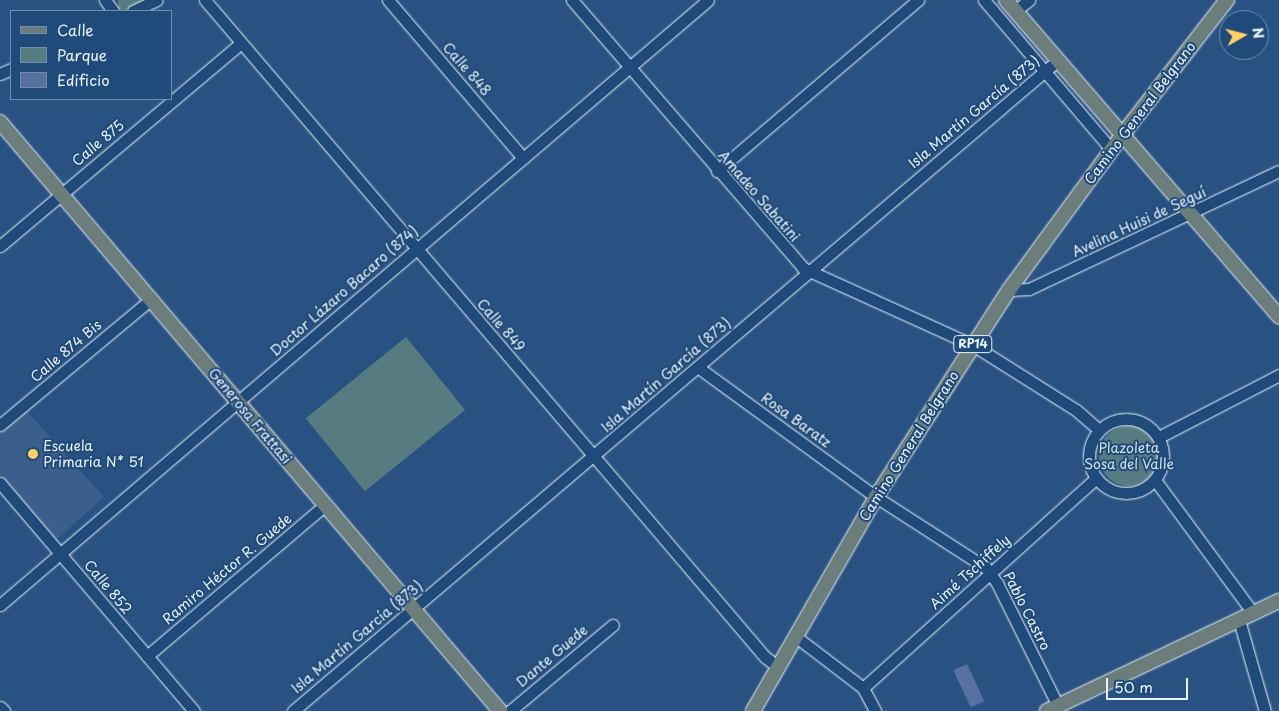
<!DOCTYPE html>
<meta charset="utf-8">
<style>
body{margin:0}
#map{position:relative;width:1279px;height:711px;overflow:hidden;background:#295181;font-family:"Playpen Sans",sans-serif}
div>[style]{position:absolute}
.built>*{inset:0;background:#3b5e8c}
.green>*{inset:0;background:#567c82;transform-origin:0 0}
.round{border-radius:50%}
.building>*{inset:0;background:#5971a0;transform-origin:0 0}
.roads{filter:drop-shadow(0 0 1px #e8f1f8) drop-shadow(0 0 1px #e8f1f8)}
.minor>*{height:11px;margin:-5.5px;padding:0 5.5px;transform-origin:5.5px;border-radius:5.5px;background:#1f4a7a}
.minor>.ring{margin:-5.5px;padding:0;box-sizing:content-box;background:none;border:11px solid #1f4a7a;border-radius:50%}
.major>*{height:14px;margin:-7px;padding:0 7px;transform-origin:7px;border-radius:7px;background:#6c7e7c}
.dots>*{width:14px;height:14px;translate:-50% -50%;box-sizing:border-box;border:2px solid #1f4a7a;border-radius:50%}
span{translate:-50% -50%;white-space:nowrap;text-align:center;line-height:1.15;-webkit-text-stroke:4px #1f4a7a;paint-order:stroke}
.shield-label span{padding:1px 4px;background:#1f4a7a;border:1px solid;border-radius:4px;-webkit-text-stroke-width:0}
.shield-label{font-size:12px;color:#e8f1f8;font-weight:700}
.street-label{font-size:14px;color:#e8f1f8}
.poi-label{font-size:14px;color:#e8f1f8}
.left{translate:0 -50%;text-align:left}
.park-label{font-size:14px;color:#d2dfe6}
.legend{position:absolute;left:10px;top:10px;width:162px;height:90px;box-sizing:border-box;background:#1f4a7a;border:1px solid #6f8dac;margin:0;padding:6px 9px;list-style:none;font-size:15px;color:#e8f1f8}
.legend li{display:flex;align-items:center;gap:10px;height:25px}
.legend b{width:25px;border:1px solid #6f8dac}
.north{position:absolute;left:1219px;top:10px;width:50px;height:50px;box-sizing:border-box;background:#1f4a7a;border:1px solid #6f8dac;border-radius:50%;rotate:82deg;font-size:14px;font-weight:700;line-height:20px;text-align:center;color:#e8f1f8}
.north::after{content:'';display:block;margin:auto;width:18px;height:22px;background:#ffd166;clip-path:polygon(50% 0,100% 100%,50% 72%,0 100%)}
.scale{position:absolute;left:1106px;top:678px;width:82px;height:22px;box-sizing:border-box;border:2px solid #e8f1f8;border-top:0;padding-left:6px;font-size:15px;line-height:18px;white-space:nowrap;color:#e8f1f8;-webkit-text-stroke:4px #1f4a7a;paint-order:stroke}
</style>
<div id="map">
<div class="built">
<div style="clip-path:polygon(26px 410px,104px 497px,56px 540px,0 475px,0 433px)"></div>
</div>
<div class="green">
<div style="clip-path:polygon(118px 0,146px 0,124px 11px,118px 8px)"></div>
<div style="left:406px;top:337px;width:94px;height:129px;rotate:51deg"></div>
<div class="round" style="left:1099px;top:426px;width:60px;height:60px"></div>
</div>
<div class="building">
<div style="left:967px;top:664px;width:41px;height:15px;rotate:65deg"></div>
</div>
<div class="roads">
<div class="minor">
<div style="left:105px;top:0;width:14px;rotate:54deg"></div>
<div style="left:205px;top:0;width:863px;rotate:49.56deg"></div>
<div style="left:765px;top:657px;width:15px;rotate:37deg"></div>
<div style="left:388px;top:0;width:208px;rotate:49.5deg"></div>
<div style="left:572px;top:0;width:354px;rotate:49.2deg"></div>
<div style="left:803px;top:268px;width:187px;rotate:24.4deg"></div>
<div style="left:973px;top:345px;width:122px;rotate:32.3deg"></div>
<div style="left:1076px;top:410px;width:30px;rotate:41deg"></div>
<div style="left:984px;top:0;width:196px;rotate:49.6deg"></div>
<div style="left:133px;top:11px;width:26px;rotate:-25deg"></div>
<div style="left:1015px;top:11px;width:18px;rotate:-38deg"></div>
<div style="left:0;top:74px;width:12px;rotate:-24deg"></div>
<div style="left:717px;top:171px;width:264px;rotate:-40.4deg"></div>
<div style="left:0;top:246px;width:314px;rotate:-40.1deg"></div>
<div style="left:1009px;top:290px;width:20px;rotate:-3deg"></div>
<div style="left:1029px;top:289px;width:276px;rotate:-25.3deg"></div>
<div style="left:699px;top:368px;width:219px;rotate:36.1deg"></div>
<div style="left:876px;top:497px;width:131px;rotate:32.8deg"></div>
<div style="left:986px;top:568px;width:19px;rotate:54deg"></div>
<div style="left:997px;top:583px;width:137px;rotate:63.6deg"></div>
<div class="ring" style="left:1089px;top:419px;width:63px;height:63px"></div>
<div style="left:0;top:425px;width:197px;rotate:-39.8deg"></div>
<div style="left:1159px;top:437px;width:135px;rotate:-27.3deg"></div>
<div style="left:1155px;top:480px;width:165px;rotate:53.6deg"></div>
<div style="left:0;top:483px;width:299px;rotate:49.6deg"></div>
<div style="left:0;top:605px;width:931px;rotate:-40.51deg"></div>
<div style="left:1239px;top:620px;width:95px;rotate:74.1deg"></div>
<div style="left:795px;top:636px;width:86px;rotate:37.4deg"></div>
<div style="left:863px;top:688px;width:26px;rotate:62deg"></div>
<div style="left:147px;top:656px;width:233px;rotate:-40.3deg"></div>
<div style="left:863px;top:688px;width:314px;rotate:-42deg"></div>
<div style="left:0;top:707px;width:6px;rotate:45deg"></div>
<div style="left:293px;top:711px;width:1005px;rotate:-40.4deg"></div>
<div style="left:510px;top:711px;width:134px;rotate:-39.9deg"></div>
</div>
<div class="major">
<div style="left:1006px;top:0;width:418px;rotate:49.2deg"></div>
<div style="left:0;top:122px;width:773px;rotate:49.67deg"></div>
<div style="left:753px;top:711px;width:247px;rotate:-60.1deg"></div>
<div style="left:876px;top:497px;width:246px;rotate:-57.3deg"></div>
<div style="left:1009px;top:290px;width:193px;rotate:-53.8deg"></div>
<div style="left:1123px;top:134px;width:170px;rotate:-52.2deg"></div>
<div style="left:1047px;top:711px;width:257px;rotate:-25.4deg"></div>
</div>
</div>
<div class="dots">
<div style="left:33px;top:454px;background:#ffd166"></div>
</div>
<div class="shield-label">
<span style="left:973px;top:344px">RP14</span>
</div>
<div class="street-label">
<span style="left:467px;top:69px;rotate:49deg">Calle 848</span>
<span style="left:974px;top:112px;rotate:-40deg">Isla Martín García (873)</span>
<span style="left:1140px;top:113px;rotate:-53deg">Camino General Belgrano</span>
<span style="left:98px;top:143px;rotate:-40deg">Calle 875</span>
<span style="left:759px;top:196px;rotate:49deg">Amadeo Sabatini</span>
<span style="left:1139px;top:222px;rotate:-25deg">Avelina Huisi de Seguí</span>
<span style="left:344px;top:291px;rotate:-41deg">Doctor Lázaro Bacaro (874)</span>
<span style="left:501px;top:325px;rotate:49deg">Calle 849</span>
<span style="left:66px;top:351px;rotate:-40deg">Calle 874 Bis</span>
<span style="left:666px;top:375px;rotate:-41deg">Isla Martín García (873)</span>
<span style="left:250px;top:416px;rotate:50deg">Generosa Frattasi</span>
<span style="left:796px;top:420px;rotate:36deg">Rosa Baratz</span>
<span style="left:909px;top:446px;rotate:-58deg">Camino General Belgrano</span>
<span style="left:227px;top:569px;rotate:-40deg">Ramiro Héctor R. Guede</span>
<span style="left:970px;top:572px;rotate:-42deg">Aimé Tschiffely</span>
<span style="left:108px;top:587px;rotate:50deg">Calle 852</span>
<span style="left:1027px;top:611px;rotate:63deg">Pablo Castro</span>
<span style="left:357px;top:637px;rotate:-40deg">Isla Martín García (873)</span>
<span style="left:552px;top:656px;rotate:-40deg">Dante Guede</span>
</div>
<div class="poi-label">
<span class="left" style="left:43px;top:454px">Escuela<br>Primaria N* 51</span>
</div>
<div class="park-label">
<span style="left:1129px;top:456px">Plazoleta<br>Sosa del Valle</span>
</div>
<ul class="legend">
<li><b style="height:6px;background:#6c7e7c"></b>Calle</li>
<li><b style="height:14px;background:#567c82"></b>Parque</li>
<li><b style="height:14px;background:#5971a0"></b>Edificio</li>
</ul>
<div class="north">N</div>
<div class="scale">50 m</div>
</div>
